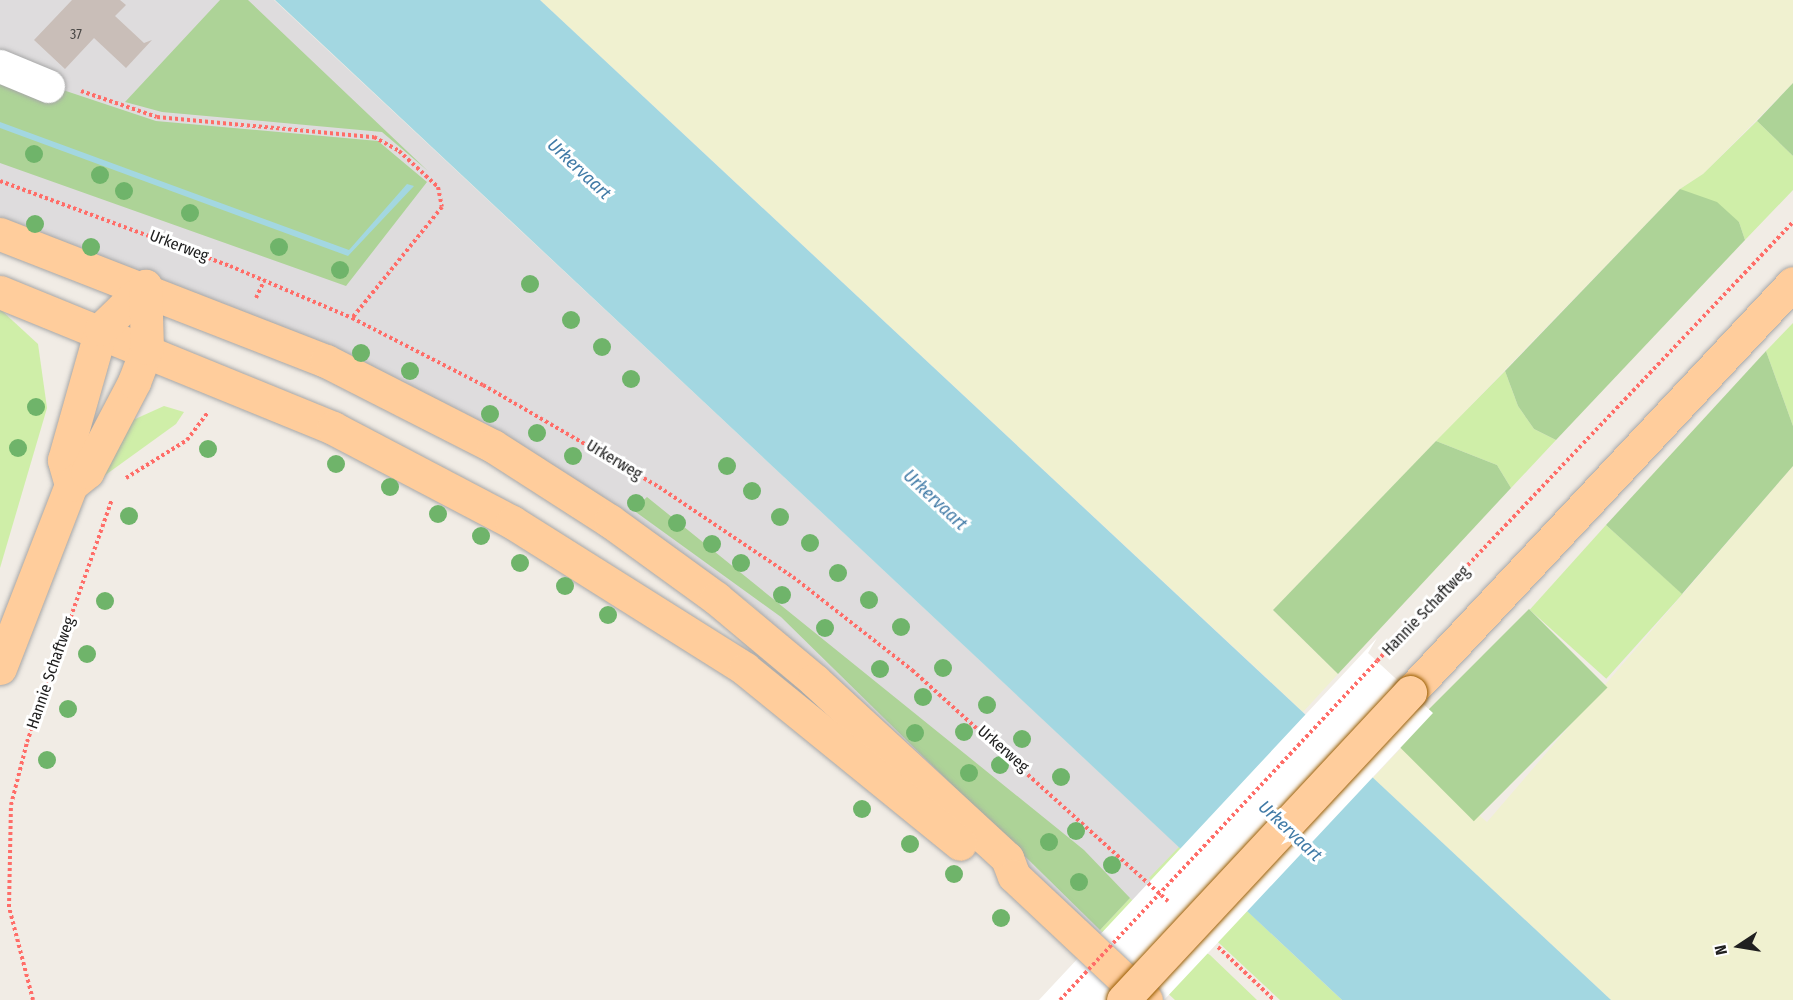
<!DOCTYPE html>
<style>
body{margin:0}
#map{position:relative;width:1793px;height:1000px;overflow:hidden;background:#f1ece5;font-family:"Fira Sans Condensed",sans-serif}
div>[style]{position:absolute}
.residential>*{inset:0;background:#dedcdd}
.farmland>*{inset:0;background:#f0f1d0}
.grass>*{inset:0;background:#cfeea8;transform-origin:0 0}
.forest>*{inset:0;background:#add397;transform-origin:0 0}
.water>*{inset:0;background:#a3d7e1}
.pier>*{inset:0;background:#fff}
.building>*{inset:0;background:#c9beb8}
.path>*{height:4px;margin-top:-2px;transform-origin:0;background:repeating-linear-gradient(90deg,#ff6d68 0 3px,transparent 0 6px)}
.roads{filter:drop-shadow(0 0 2px #a7a7a7) drop-shadow(0 0 2px #a7a7a7)}
.minor>*{height:33px;margin:-16.5px;padding:0 16.5px;transform-origin:16.5px;border-radius:16.5px;background:#fff}
.major>*{height:33px;margin:-16.5px;padding:0 16.5px;transform-origin:16.5px;border-radius:16.5px;background:#ffcd9c}
.path-bridge>*{height:4px;margin-top:-2px;transform-origin:0;background:repeating-linear-gradient(90deg,#ff6d68 0 3px,transparent 0 6px)}
.bridges{filter:drop-shadow(0 0 2px #9b5d00) drop-shadow(0 0 2px #9b5d00)}
.major-bridge>*{height:33px;margin:-16.5px;padding:0 16.5px;transform-origin:16.5px;border-radius:16.5px;background:#ffcd9c}
.trees>*{width:18px;height:18px;margin:-9px;border-radius:50%;background:#6fb46a}
span{translate:-50% -50%;white-space:nowrap;text-align:center;line-height:1.15;-webkit-text-stroke:6px #fff;paint-order:stroke}
.number-label{font-size:14px;color:#4a4846}
.number-label span{-webkit-text-stroke-width:0}
.street-label{font-size:16px;color:#202020}
.water-label{font-size:18px;color:#407aa6;font-style:italic}
.north{position:absolute;left:1709px;top:916px;width:60px;height:60px;-webkit-text-stroke:4px #fff;paint-order:stroke;rotate:258deg;font-size:16px;font-weight:700;line-height:24px;text-align:center;color:#202020}
.north::after{content:'';display:block;margin:auto;width:21px;height:27px;background:#202020;clip-path:polygon(50% 0,100% 100%,50% 72%,0 100%)}
</style>
<div id="map">
<div class="residential">
<div style="clip-path:polygon(0 0,274px 0,1203px 869px,1120px 957px,751px 604px,626px 515px,0 218px)"></div>
</div>
<div class="farmland">
<div style="clip-path:polygon(540px 0,1793px 0,1793px 83px,1703px 174px,1680px 189px,1273px 610px,1338px 674px,1303px 712px)"></div>
<div style="clip-path:polygon(1793px 466px,1793px 1000px,1611px 1000px,1373px 778px,1401px 748px,1487px 822px)"></div>
</div>
<div class="grass">
<div style="clip-path:polygon(1757px 121px,1793px 156px,1793px 190px,1745px 240px,1739px 222px,1680px 189px,1703px 174px)"></div>
<div style="clip-path:polygon(0 309px,38px 344px,47px 408px,0 568px)"></div>
<div style="clip-path:polygon(1793px 323px,1793px 426px,1766px 351px)"></div>
<div style="clip-path:polygon(1505px 371px,1518px 406px,1534px 429px,1556px 440px,1511px 488px,1497px 465px,1436px 441px)"></div>
<div style="clip-path:polygon(164px 406px,184px 412px,176px 424px,104px 476px,133px 420px)"></div>
<div style="left:1606px;top:525px;width:103px;height:114px;rotate:42deg"></div>
<div style="clip-path:polygon(1179px 847px,1342px 1000px,1280px 1000px,1220px 944px,1149px 878px)"></div>
<div style="clip-path:polygon(1130px 898px,1153px 921px,1210px 955px,1257px 1000px,1175px 1000px,1100px 930px)"></div>
</div>
<div class="forest">
<div style="clip-path:polygon(220px 0,248px 0,428px 171px,382px 132px,162px 112px,125px 102px)"></div>
<div style="clip-path:polygon(0 83px,45px 103px,60px 89px,156px 121px,378px 141px,427px 182px,346px 286px,0 163px)"></div>
<div style="clip-path:polygon(1793px 83px,1793px 156px,1757px 121px)"></div>
<div style="clip-path:polygon(1680px 189px,1717px 202px,1739px 222px,1745px 240px,1556px 440px,1534px 429px,1518px 406px,1505px 371px)"></div>
<div style="clip-path:polygon(1766px 351px,1793px 426px,1793px 466px,1682px 594px,1606px 525px)"></div>
<div style="clip-path:polygon(1436px 441px,1497px 465px,1511px 488px,1338px 674px,1273px 610px)"></div>
<div style="clip-path:polygon(647px 497px,1084px 850px,1130px 898px,1100px 930px,781px 617px,633px 510px)"></div>
<div style="left:1529px;top:609px;width:111px;height:189px;rotate:45deg"></div>
</div>
<div class="water">
<div style="clip-path:polygon(275px 0,540px 0,1611px 1000px,1342px 1000px)"></div>
<div style="clip-path:polygon(0 122px,349px 250px,407px 184px,414px 186px,348px 256px,0 128px)"></div>
</div>
<div class="pier">
<div style="clip-path:polygon(1377px 638px,1368px 653px,1433px 713px,1164px 1000px,1039px 1000px)"></div>
</div>
<div class="building">
<div style="clip-path:polygon(72px 0,120px 0,126px 5px,115px 16px,144px 43px,152px 40px,126px 68px,94px 38px,65px 69px,34px 40px)"></div>
</div>
<div class="path">
<div style="left:81px;top:91px;width:80px;rotate:18.9deg"></div>
<div style="left:157px;top:117px;width:218px;rotate:5.3deg"></div>
<div style="left:374px;top:137px;width:29px;rotate:29deg"></div>
<div style="left:399px;top:151px;width:53px;rotate:42.7deg"></div>
<div style="left:438px;top:187px;width:20px;rotate:79deg"></div>
<div style="left:442px;top:207px;width:143px;rotate:129deg"></div>
<div style="left:0;top:181px;width:245px;rotate:20.3deg"></div>
<div style="left:230px;top:266px;width:133px;rotate:23.1deg"></div>
<div style="left:352px;top:318px;width:147px;rotate:27.1deg"></div>
<div style="left:483px;top:385px;width:203px;rotate:30.1deg"></div>
<div style="left:659px;top:487px;width:161px;rotate:33.9deg"></div>
<div style="left:793px;top:577px;width:151px;rotate:38deg"></div>
<div style="left:912px;top:670px;width:345px;rotate:42.1deg"></div>
<div style="left:256px;top:298px;width:19px;rotate:-65deg"></div>
<div style="left:126px;top:478px;width:72px;rotate:-31.9deg"></div>
<div style="left:187px;top:440px;width:34px;rotate:-53deg"></div>
<div style="left:1377px;top:661px;width:605px;rotate:-46.54deg"></div>
<div style="left:1218px;top:947px;width:77px;rotate:43.4deg"></div>
<div style="left:33px;top:1000px;width:96px;rotate:-104.5deg"></div>
<div style="left:9px;top:907px;width:102px;rotate:-88.9deg"></div>
<div style="left:11px;top:805px;width:65px;rotate:-75.7deg"></div>
<div style="left:27px;top:742px;width:257px;rotate:-70.7deg"></div>
</div>
<div class="roads">
<div class="minor">
<div style="left:0;top:66px;width:52px;rotate:22.6deg"></div>
</div>
<div class="major">
<div style="left:0;top:234px;width:350px;rotate:21.3deg"></div>
<div style="left:326px;top:361px;width:187px;rotate:27deg"></div>
<div style="left:493px;top:446px;width:139px;rotate:32.7deg"></div>
<div style="left:610px;top:521px;width:131px;rotate:36deg"></div>
<div style="left:716px;top:598px;width:128px;rotate:39.9deg"></div>
<div style="left:814px;top:680px;width:263px;rotate:42.7deg"></div>
<div style="left:1007px;top:858px;width:19px;rotate:69deg"></div>
<div style="left:1014px;top:876px;width:181px;rotate:43.2deg"></div>
<div style="left:0;top:292px;width:360px;rotate:22.2deg"></div>
<div style="left:333px;top:428px;width:202px;rotate:27.7deg"></div>
<div style="left:512px;top:522px;width:275px;rotate:32.2deg"></div>
<div style="left:745px;top:669px;width:277px;rotate:39.1deg"></div>
<div style="left:71px;top:485px;width:26px;rotate:-106deg"></div>
<div style="left:64px;top:460px;width:136px;rotate:-74.2deg"></div>
<div style="left:101px;top:329px;width:62px;rotate:-44.3deg"></div>
<div style="left:0;top:668px;width:196px;rotate:-68.8deg"></div>
<div style="left:71px;top:485px;width:21px;rotate:-39deg"></div>
<div style="left:87px;top:472px;width:102px;rotate:-62.4deg"></div>
<div style="left:134px;top:382px;width:36px;rotate:-69deg"></div>
<div style="left:147px;top:348px;width:62px;rotate:-91.8deg"></div>
<div style="left:1410px;top:692px;width:560px;rotate:-46.88deg"></div>
</div>
</div>
<div class="path-bridge">
<div style="left:1060px;top:1000px;width:464px;rotate:-46.9deg"></div>
</div>
<div class="bridges">
<div class="major-bridge">
<div style="left:1123px;top:1000px;width:421px;rotate:-47deg"></div>
</div>
</div>
<div class="trees">
<div style="left:34px;top:154px"></div>
<div style="left:100px;top:175px"></div>
<div style="left:124px;top:191px"></div>
<div style="left:190px;top:213px"></div>
<div style="left:35px;top:224px"></div>
<div style="left:91px;top:247px"></div>
<div style="left:279px;top:247px"></div>
<div style="left:340px;top:270px"></div>
<div style="left:530px;top:284px"></div>
<div style="left:571px;top:320px"></div>
<div style="left:602px;top:347px"></div>
<div style="left:361px;top:353px"></div>
<div style="left:410px;top:371px"></div>
<div style="left:631px;top:379px"></div>
<div style="left:36px;top:407px"></div>
<div style="left:490px;top:414px"></div>
<div style="left:537px;top:433px"></div>
<div style="left:18px;top:448px"></div>
<div style="left:208px;top:449px"></div>
<div style="left:573px;top:456px"></div>
<div style="left:336px;top:464px"></div>
<div style="left:727px;top:466px"></div>
<div style="left:390px;top:487px"></div>
<div style="left:752px;top:491px"></div>
<div style="left:636px;top:503px"></div>
<div style="left:438px;top:514px"></div>
<div style="left:129px;top:516px"></div>
<div style="left:780px;top:517px"></div>
<div style="left:677px;top:523px"></div>
<div style="left:481px;top:536px"></div>
<div style="left:810px;top:543px"></div>
<div style="left:712px;top:544px"></div>
<div style="left:520px;top:563px"></div>
<div style="left:741px;top:563px"></div>
<div style="left:838px;top:573px"></div>
<div style="left:565px;top:586px"></div>
<div style="left:782px;top:595px"></div>
<div style="left:869px;top:600px"></div>
<div style="left:105px;top:601px"></div>
<div style="left:608px;top:615px"></div>
<div style="left:901px;top:627px"></div>
<div style="left:825px;top:628px"></div>
<div style="left:87px;top:654px"></div>
<div style="left:943px;top:668px"></div>
<div style="left:880px;top:669px"></div>
<div style="left:923px;top:697px"></div>
<div style="left:987px;top:705px"></div>
<div style="left:68px;top:709px"></div>
<div style="left:964px;top:732px"></div>
<div style="left:915px;top:733px"></div>
<div style="left:1022px;top:739px"></div>
<div style="left:47px;top:760px"></div>
<div style="left:1000px;top:765px"></div>
<div style="left:969px;top:773px"></div>
<div style="left:1061px;top:777px"></div>
<div style="left:862px;top:809px"></div>
<div style="left:1076px;top:831px"></div>
<div style="left:1049px;top:842px"></div>
<div style="left:910px;top:844px"></div>
<div style="left:1112px;top:865px"></div>
<div style="left:954px;top:874px"></div>
<div style="left:1079px;top:882px"></div>
<div style="left:1001px;top:918px"></div>
</div>
<div class="number-label">
<span style="left:76px;top:35px">37</span>
</div>
<div class="street-label">
<span style="left:179px;top:246px;rotate:21deg">Urkerweg</span>
<span style="left:614px;top:460px;rotate:31deg">Urkerweg</span>
<span style="left:1426px;top:611px;rotate:-46deg">Hannie Schaftweg</span>
<span style="left:51px;top:673px;rotate:-71deg">Hannie Schaftweg</span>
<span style="left:1003px;top:749px;rotate:41deg">Urkerweg</span>
</div>
<div class="water-label">
<span style="left:579px;top:169px;rotate:43deg">Urkervaart</span>
<span style="left:935px;top:500px;rotate:43deg">Urkervaart</span>
<span style="left:1290px;top:831px;rotate:43deg">Urkervaart</span>
</div>
<div class="north">N</div>
</div>
